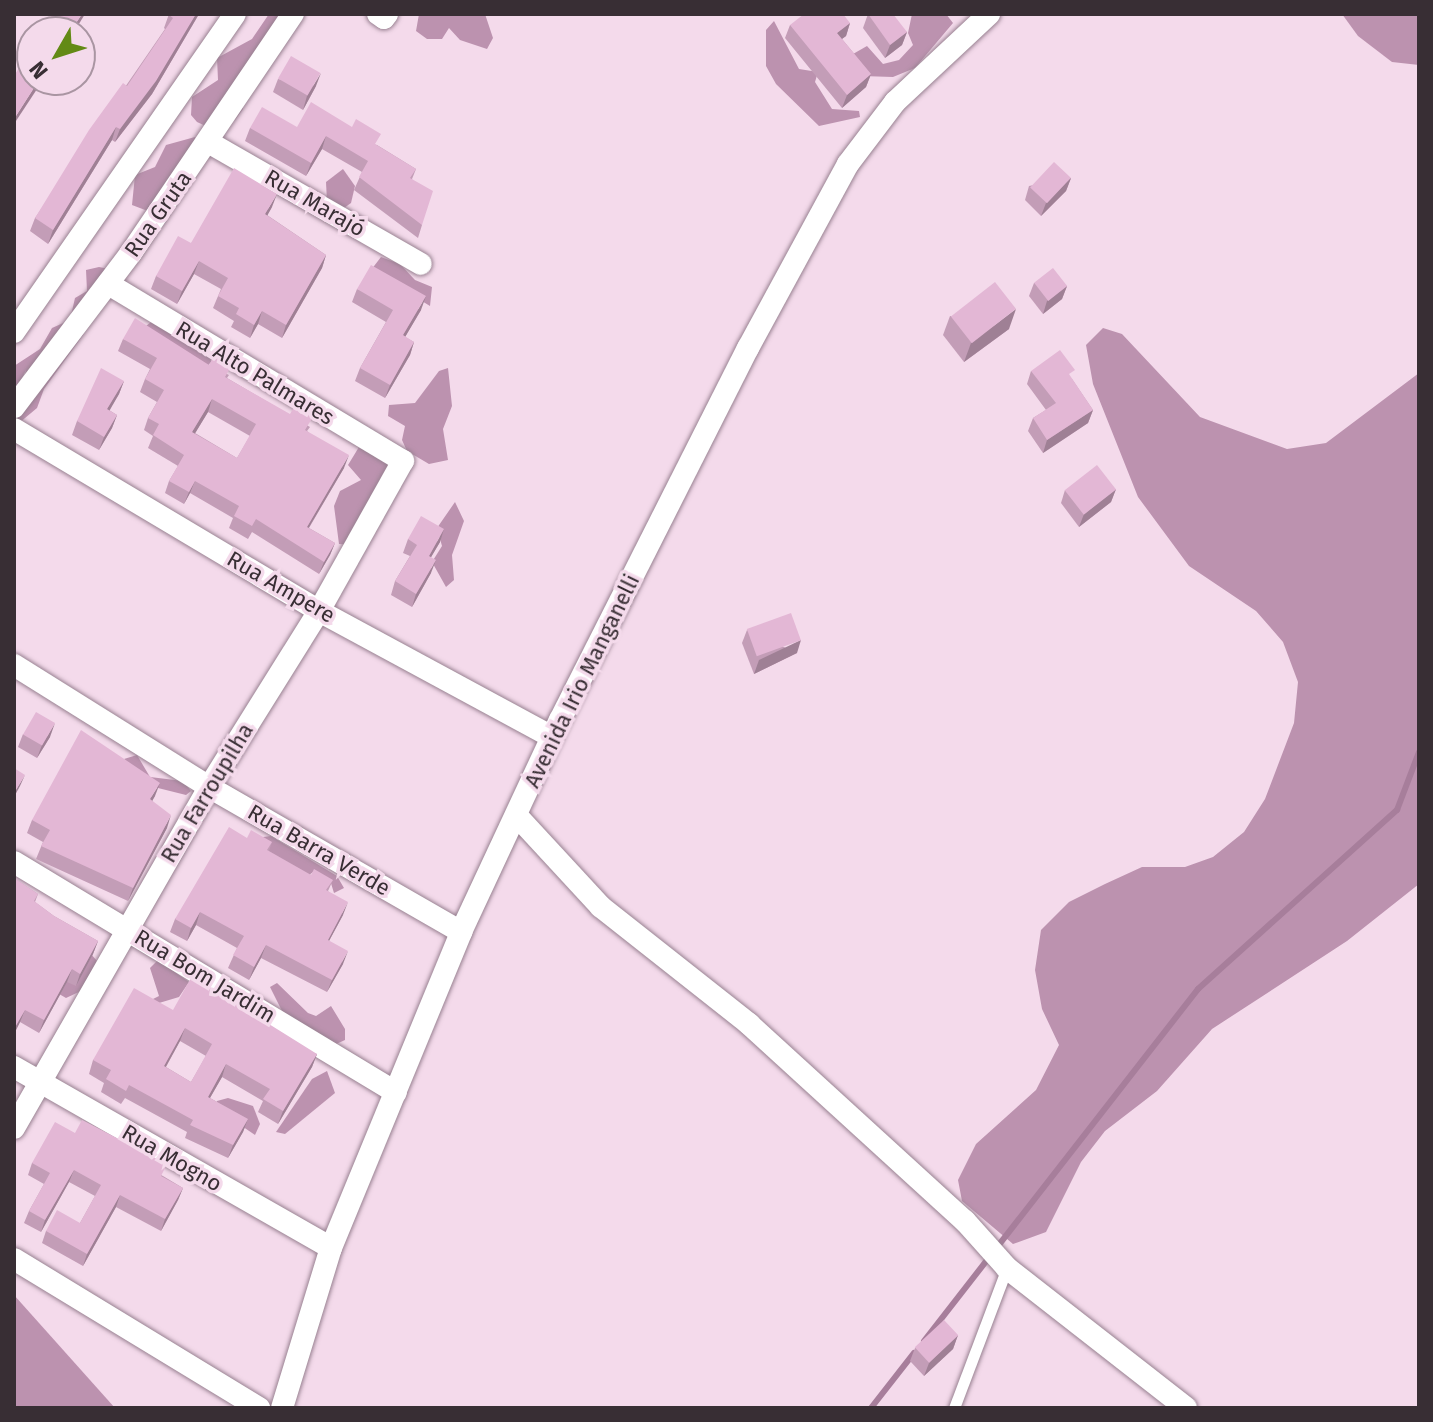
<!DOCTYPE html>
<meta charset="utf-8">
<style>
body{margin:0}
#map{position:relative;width:1433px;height:1422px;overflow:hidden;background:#f4daeb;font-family:"Fira Sans",sans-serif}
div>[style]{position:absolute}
.forest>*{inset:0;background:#bc92af}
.stream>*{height:6px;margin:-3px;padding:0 3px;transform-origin:3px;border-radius:3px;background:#a77e9b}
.roads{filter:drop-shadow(0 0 2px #988191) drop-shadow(0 0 2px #988191)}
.lane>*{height:11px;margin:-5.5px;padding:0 5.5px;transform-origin:5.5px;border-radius:5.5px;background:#fff}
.street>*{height:22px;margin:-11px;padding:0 11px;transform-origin:11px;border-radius:11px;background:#fff}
.wall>*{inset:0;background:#c39db7}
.shaded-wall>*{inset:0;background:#9f8095}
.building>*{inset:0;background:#e3b7d5;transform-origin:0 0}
span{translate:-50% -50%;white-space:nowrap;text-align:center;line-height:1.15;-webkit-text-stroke:7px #f4daeb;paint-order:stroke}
.street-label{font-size:22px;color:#382e34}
.frame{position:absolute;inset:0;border:16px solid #382e34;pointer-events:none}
.north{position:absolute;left:16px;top:16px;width:80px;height:80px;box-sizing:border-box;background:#f4daeb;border:2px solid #a995a2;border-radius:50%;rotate:231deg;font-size:22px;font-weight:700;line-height:32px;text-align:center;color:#382e34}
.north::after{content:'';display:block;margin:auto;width:28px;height:36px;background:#638a15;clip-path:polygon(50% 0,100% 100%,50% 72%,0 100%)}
</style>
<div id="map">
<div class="forest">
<div style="clip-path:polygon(269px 14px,296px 14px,243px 96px,243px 109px,235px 120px,210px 128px,197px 122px,191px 115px,192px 97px,218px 80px,217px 58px,252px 39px)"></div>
<div style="clip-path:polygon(419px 14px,485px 14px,493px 38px,487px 49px,460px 40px,449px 28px,442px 39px,427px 39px,416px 31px)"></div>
<div style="clip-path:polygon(912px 14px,946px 14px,953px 23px,915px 68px,893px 77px,862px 76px,853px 54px,867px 46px,883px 64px,899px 60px,913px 45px,908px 33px)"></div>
<div style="clip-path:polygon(1342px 14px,1419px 14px,1419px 65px,1392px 62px,1358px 36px)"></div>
<div style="clip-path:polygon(774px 21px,799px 69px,818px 72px,815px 82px,832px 109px,859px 111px,860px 117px,819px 126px,776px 84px,766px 66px,766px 30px)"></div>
<div style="clip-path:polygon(195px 137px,199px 145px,153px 213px,132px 205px,135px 175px,155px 167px,166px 145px)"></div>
<div style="clip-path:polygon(343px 169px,355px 186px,351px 203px,337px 213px,327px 202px,326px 182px)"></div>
<div style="clip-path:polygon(381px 257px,400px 264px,415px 280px,432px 287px,430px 306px,371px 270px)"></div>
<div style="clip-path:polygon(99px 267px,109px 269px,83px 335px,44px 389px,37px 408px,19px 423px,15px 421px,26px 370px,14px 396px,14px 366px,40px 349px,52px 328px,70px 320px,75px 298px,87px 291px,86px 270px)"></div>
<div style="clip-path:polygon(151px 322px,210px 352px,211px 362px,206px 368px,146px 326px)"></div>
<div style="clip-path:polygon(1103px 328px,1122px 334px,1200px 417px,1287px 449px,1326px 443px,1419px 373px,1419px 884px,1347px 941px,1212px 1029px,1157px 1091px,1105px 1131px,1081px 1162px,1046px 1232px,1013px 1244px,962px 1201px,958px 1180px,976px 1144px,1036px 1090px,1059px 1045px,1042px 1009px,1035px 970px,1041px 930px,1069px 902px,1105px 884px,1142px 867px,1185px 867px,1213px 857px,1244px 832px,1265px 799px,1294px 723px,1298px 682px,1283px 642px,1256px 611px,1189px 566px,1138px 497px,1093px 384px,1086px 345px)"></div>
<div style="clip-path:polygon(448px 368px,452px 406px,443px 429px,448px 460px,429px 464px,407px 451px,402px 440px,405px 426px,388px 416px,389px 405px,415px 403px,439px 371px)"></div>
<div style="clip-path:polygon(359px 447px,387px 459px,390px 468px,352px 545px,339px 544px,334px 506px,340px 491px,361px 480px,348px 465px)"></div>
<div style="clip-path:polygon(455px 502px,464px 521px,452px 555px,454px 580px,446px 587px,432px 562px,442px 546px,437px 528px)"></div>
<div style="clip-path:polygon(137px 755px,150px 777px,183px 781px,191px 791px,186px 795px,150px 786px,124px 759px)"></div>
<div style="clip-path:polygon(271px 836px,337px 876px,344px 888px,334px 893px,330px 880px,313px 872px,303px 880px,285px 868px,260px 843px,263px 837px)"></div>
<div style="clip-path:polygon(91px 954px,97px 961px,81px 991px,66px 998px,54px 991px)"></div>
<div style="clip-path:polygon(158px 960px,189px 982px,179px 997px,159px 1003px,151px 1000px,159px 996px,150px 968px)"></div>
<div style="clip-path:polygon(277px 983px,308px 1013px,316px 1016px,331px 1006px,345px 1029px,345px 1040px,334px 1045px,282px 1011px,270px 987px)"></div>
<div style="clip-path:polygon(327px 1071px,335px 1093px,285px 1134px,276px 1132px,312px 1079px)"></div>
<div style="clip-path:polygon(228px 1098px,253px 1106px,260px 1124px,255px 1135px,217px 1109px,217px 1101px)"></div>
<div style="clip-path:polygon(14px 1295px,115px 1408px,14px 1408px)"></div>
</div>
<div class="stream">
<div style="left:924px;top:1341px;width:446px;rotate:-52.1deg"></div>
<div style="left:1198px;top:989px;width:268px;rotate:-42deg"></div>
<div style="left:1397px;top:810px;width:62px;rotate:-69.2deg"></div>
<div style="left:871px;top:1408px;width:70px;rotate:-52deg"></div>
</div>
<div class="roads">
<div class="lane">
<div style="left:954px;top:1408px;width:150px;rotate:-69.3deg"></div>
</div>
<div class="street">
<div style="left:378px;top:14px;width:7px;rotate:34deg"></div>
<div style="left:384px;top:18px;width:5px;rotate:-53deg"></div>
<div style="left:208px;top:142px;width:245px;rotate:29.8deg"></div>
<div style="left:14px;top:332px;width:387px;rotate:-55.2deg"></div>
<div style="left:14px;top:407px;width:193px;rotate:-52.8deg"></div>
<div style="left:131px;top:253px;width:289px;rotate:-55.9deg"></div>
<div style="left:14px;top:429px;width:355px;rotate:30.8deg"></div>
<div style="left:319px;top:611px;width:265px;rotate:28.4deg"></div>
<div style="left:14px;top:665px;width:230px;rotate:32deg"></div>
<div style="left:209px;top:787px;width:291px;rotate:29.9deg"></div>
<div style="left:518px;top:817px;width:122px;rotate:47.3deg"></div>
<div style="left:601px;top:907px;width:189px;rotate:38.3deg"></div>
<div style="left:749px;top:1024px;width:292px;rotate:42.4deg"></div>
<div style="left:965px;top:1221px;width:63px;rotate:48.2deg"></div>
<div style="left:1007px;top:1268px;width:227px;rotate:38deg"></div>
<div style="left:14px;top:862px;width:446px;rotate:31.1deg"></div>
<div style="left:14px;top:1067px;width:365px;rotate:29.7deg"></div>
<div style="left:14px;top:1128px;width:393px;rotate:-60.2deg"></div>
<div style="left:209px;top:787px;width:208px;rotate:-58deg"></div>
<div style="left:319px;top:611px;width:172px;rotate:-60.8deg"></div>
<div style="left:403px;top:461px;width:344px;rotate:-149deg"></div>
<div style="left:14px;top:1259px;width:287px;rotate:31.3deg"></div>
<div style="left:282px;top:1408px;width:167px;rotate:-73deg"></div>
<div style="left:331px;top:1248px;width:342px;rotate:-67.6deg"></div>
<div style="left:461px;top:932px;width:234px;rotate:-65deg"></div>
<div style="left:560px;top:720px;width:417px;rotate:-63.2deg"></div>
<div style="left:748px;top:348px;width:209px;rotate:-61.5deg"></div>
<div style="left:848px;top:164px;width:78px;rotate:-52.8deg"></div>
<div style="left:895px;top:102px;width:129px;rotate:-43.1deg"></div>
</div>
</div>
<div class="wall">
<div style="clip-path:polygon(169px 14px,199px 14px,152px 94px,115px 142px,112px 140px,48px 244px,30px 231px,35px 218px,165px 29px,164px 28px)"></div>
<div style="clip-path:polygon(868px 14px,907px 32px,902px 45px,885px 58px,863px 28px)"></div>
<div style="clip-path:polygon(850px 23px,846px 36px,842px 39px,871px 74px,866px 87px,842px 108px,785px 38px,790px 25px)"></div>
<div style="clip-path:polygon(278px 79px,316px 86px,303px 110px,273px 92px)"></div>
<div style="clip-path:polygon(297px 127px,377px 145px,416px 169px,412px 179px,422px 225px,418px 238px,354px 190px,362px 172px,322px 149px,306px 176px,245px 141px,250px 128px)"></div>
<div style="clip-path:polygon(1071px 178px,1066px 191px,1041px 216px,1025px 200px,1029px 186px)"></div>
<div style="clip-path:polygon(272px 207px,267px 215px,326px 255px,322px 268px,282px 338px,258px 324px,250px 338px,231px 327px,234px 321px,213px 308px,221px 289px,194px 274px,177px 304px,151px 289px,156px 276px,191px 243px)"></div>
<div style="clip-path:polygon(1034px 283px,1067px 286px,1062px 299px,1043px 314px,1029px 296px)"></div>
<div style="clip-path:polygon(357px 289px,421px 310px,405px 337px,414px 342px,410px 355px,385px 398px,355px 381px,360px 368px,386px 322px,352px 302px)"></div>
<div style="clip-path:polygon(950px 316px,1009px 329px,964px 362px,943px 335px)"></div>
<div style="clip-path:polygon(evenodd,123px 339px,209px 365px,229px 375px,227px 378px,310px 427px,307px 431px,344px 468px,309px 528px,335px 543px,330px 555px,319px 574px,252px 532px,248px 539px,229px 528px,233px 518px,190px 493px,184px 504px,165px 493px,169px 481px,178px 466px,148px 448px,153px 436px,144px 430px,148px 418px,157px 402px,140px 392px,145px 379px,150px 369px,118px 351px,123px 339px,208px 412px,250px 436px,237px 458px,195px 433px,208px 412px)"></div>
<div style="clip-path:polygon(1031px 371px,1072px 379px,1093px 410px,1088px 423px,1043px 453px,1028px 431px,1033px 418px,1046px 410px,1027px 384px)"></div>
<div style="clip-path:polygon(124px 381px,119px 394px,109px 410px,117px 415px,112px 428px,99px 450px,72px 435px,77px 421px)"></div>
<div style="clip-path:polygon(1116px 489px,1111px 502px,1079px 527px,1061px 503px,1065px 490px)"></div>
<div style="clip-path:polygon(408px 539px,440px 542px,431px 557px,431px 573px,412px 607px,391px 595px,395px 581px,410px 556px,403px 553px)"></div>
<div style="clip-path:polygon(747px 630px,797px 653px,754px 674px,742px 643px)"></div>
<div style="clip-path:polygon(23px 734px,50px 737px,37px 758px,18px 747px)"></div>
<div style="clip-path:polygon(155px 796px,152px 800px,167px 828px,128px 901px,36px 859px,43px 842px,27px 833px,32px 820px)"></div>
<div style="clip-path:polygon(247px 838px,272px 842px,269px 851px,311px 875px,333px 880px,328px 891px,343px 915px,329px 941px,343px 964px,327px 992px,261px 958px,249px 980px,228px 968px,237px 948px,196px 925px,187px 941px,170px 932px,175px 919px)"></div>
<div style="clip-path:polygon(14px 878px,38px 894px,35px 902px,54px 916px,98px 941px,93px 954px,76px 986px,67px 982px,39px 1033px,20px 1022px,14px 1034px)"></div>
<div style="clip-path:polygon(evenodd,173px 1010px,317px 1054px,312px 1067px,278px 1124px,258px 1112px,263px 1101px,222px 1077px,210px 1098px,248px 1119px,243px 1132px,228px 1158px,185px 1138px,187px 1132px,125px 1098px,121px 1104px,101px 1092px,104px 1083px,89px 1074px,93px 1060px,173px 1010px,180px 1041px,206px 1056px,191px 1082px,166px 1067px,180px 1041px)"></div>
<div style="clip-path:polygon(75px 1133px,163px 1176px,183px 1188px,178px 1200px,161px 1231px,116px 1207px,83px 1266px,42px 1243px,46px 1231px,80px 1223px,95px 1196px,69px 1182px,41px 1232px,24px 1223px,29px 1211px,44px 1184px,28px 1175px,32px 1163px)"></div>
<div style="clip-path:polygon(958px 1335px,953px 1349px,924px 1376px,910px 1361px,915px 1348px)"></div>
</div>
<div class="shaded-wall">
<div style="clip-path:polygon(82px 14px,85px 14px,74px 32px,70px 32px)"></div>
<div style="clip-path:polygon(196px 14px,199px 14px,152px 94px,115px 142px,120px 129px)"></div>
<div style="clip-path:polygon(850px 23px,846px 36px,832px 46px,837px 33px)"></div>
<div style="clip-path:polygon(907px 32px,902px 45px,885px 58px,890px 45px)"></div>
<div style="clip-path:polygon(321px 73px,316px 86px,303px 110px,307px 96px)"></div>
<div style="clip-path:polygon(871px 74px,866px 87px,842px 108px,847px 95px)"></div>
<div style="clip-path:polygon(39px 80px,43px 80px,14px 124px,14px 119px)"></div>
<div style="clip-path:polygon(116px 127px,112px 140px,48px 244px,53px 230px)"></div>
<div style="clip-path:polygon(326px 136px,322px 149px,306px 176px,311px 163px)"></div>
<div style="clip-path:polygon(1071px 178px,1066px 191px,1041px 216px,1046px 203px)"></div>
<div style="clip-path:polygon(277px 194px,272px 207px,261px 227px,265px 214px)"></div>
<div style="clip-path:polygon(326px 255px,322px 268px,282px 338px,286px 325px)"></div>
<div style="clip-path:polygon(199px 261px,194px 274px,177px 304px,182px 291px)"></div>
<div style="clip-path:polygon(1067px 286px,1062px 299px,1043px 314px,1047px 301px)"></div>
<div style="clip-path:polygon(426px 296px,421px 310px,398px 349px,403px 335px)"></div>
<div style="clip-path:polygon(1016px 309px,1009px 329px,964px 362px,971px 343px)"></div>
<div style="clip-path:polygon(262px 311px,258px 324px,250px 338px,254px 325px)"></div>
<div style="clip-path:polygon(414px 342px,410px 355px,385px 398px,390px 385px)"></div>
<div style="clip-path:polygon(124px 381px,119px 394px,103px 422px,107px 409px)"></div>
<div style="clip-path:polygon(212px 399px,208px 412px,188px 445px,192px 432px)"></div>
<div style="clip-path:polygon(1093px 410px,1088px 423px,1043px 453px,1047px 440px)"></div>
<div style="clip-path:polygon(117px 415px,112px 428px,99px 450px,104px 437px)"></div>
<div style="clip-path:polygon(349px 455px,344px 468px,302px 539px,307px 527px)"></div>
<div style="clip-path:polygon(195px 481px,190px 493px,184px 504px,189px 492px)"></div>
<div style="clip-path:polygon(1116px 489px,1111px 502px,1079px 527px,1084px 514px)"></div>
<div style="clip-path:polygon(444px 529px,440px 542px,424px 569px,429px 556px)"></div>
<div style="clip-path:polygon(335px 543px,330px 555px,319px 574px,324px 562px)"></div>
<div style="clip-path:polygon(436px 560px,431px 573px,412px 607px,416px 594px)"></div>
<div style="clip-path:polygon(801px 640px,797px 653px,754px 674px,759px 660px)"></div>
<div style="clip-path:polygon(55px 723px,50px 737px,37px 758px,42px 745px)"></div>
<div style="clip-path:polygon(25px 775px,20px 786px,14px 797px,14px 793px)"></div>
<div style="clip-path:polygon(160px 783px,155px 796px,146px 812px,150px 799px)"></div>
<div style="clip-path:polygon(171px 815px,167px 828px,128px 901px,133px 888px)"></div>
<div style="clip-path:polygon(348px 902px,343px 915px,323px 952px,328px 940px)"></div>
<div style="clip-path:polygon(200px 912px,196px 925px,187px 941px,191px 928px)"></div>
<div style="clip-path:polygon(98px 941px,93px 954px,76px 986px,80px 974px)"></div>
<div style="clip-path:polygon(266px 945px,261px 958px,249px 980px,254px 967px)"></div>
<div style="clip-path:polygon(348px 951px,343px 964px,327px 992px,332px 980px)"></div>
<div style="clip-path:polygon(72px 969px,67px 982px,39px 1033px,44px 1020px)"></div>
<div style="clip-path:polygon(25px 1010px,20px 1022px,14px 1034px,14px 1029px)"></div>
<div style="clip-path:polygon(185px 1028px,180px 1041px,159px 1079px,164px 1066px)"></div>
<div style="clip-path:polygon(317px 1054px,312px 1067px,278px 1124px,283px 1111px)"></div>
<div style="clip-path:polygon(226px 1064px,222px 1077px,203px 1110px,208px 1097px)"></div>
<div style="clip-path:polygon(248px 1119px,243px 1132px,228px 1158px,233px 1145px)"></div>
<div style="clip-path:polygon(74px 1170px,69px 1182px,41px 1232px,45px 1220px)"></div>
<div style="clip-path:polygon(183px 1188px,178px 1200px,161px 1231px,165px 1219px)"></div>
<div style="clip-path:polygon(120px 1195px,116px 1207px,83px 1266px,87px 1254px)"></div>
<div style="clip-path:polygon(958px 1335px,953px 1349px,924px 1376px,929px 1363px)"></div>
</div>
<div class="building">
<div style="clip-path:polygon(53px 14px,82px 14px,70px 32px,41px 32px)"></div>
<div style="clip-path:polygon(169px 14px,196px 14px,156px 81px,120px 129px,116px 127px,53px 230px,35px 218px,89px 130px,123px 83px,127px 86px,173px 18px,169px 15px)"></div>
<div style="clip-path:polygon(804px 14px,843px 14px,850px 23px,837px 33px,871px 74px,847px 95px,790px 25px)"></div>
<div style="clip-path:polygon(868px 14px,893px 14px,907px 32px,890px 45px)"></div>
<div style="clip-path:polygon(32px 47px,32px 80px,39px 80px,14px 119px,14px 76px)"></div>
<div style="left:291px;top:56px;width:34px;height:26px;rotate:30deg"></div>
<div style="clip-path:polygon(311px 102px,352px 127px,356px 119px,381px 134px,375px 144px,416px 169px,410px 178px,433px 191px,422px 225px,359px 177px,368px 161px,326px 136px,311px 163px,250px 128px,262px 107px,297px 127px)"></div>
<div style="left:1054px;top:162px;width:23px;height:35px;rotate:43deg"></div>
<div style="clip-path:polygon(234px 168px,277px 194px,265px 214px,326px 255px,286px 325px,262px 311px,254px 325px,236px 314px,239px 308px,218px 296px,228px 278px,199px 261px,182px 291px,156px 276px,178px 236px,191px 243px)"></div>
<div style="clip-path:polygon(371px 265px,426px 296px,403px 335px,414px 342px,390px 385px,360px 368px,393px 310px,357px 289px)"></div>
<div style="left:1053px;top:268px;width:23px;height:24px;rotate:52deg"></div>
<div style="left:995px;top:282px;width:34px;height:56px;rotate:52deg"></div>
<div style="clip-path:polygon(evenodd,135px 318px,209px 365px,216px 353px,233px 363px,225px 377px,290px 414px,296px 404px,314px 415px,305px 430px,349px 455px,307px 527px,335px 543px,324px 562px,256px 519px,252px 526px,234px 516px,239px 506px,195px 481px,189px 492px,169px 481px,184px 455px,153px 435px,159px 424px,148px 418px,164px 390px,145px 379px,157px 358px,123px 339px,135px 318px,212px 399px,256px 424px,237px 458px,192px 432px,212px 399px)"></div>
<div style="clip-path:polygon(1060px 350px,1075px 370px,1069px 374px,1093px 410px,1047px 440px,1033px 418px,1056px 403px,1031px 371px)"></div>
<div style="clip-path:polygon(101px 368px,124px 381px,107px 409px,117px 415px,104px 437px,77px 421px)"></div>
<div style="left:1097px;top:465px;width:31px;height:41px;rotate:52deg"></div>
<div style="clip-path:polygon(421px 516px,444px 529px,429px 556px,436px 560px,416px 594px,395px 581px,417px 545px,408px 539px)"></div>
<div style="left:791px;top:613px;width:29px;height:47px;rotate:70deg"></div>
<div style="left:36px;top:712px;width:22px;height:26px;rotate:30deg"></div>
<div style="clip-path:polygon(81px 730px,160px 783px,150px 799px,171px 815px,133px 888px,41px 846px,50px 830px,32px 820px)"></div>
<div style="clip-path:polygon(14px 768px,25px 775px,14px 793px)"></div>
<div style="clip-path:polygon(229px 827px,247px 838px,251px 830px,272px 842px,267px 850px,311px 875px,314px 869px,333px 880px,326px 890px,348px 902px,328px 940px,348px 951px,332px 980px,266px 945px,254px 967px,233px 955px,244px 936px,200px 912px,191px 928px,175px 919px)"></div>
<div style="clip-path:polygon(14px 878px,38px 894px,34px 901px,54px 916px,98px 941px,80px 974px,72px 969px,44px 1020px,25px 1010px,14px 1029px,14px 937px,15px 934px,14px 933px)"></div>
<div style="clip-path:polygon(evenodd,192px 976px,317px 1054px,283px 1111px,263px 1099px,270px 1089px,226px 1064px,208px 1097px,248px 1119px,233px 1145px,190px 1125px,193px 1120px,129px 1085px,126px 1091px,106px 1079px,111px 1070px,93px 1060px,134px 988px,173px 1010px,192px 976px,185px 1028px,212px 1044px,191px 1082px,164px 1066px,185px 1028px)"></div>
<div style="clip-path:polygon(82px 1120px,167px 1164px,161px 1176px,183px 1188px,165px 1219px,120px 1195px,87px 1254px,46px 1231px,57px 1210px,80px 1223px,101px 1185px,74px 1170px,45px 1220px,29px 1211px,50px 1173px,32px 1163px,55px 1122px,75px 1133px)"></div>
<div style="left:944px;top:1320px;width:21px;height:40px;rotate:47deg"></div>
</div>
<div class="street-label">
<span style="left:315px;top:203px;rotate:30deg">Rua Marajó</span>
<span style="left:158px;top:214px;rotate:-55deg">Rua Gruta</span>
<span style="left:255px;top:373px;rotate:31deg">Rua Alto Palmares</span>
<span style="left:281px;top:587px;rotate:30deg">Rua Ampere</span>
<span style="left:582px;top:681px;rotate:-64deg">Avenida Irio Manganelli</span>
<span style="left:207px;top:793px;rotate:-59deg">Rua Farroupilha</span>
<span style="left:319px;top:850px;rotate:30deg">Rua Barra Verde</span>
<span style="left:205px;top:976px;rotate:31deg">Rua Bom Jardim</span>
<span style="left:172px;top:1158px;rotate:30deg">Rua Mogno</span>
</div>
<div class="frame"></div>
<div class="north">N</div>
</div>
